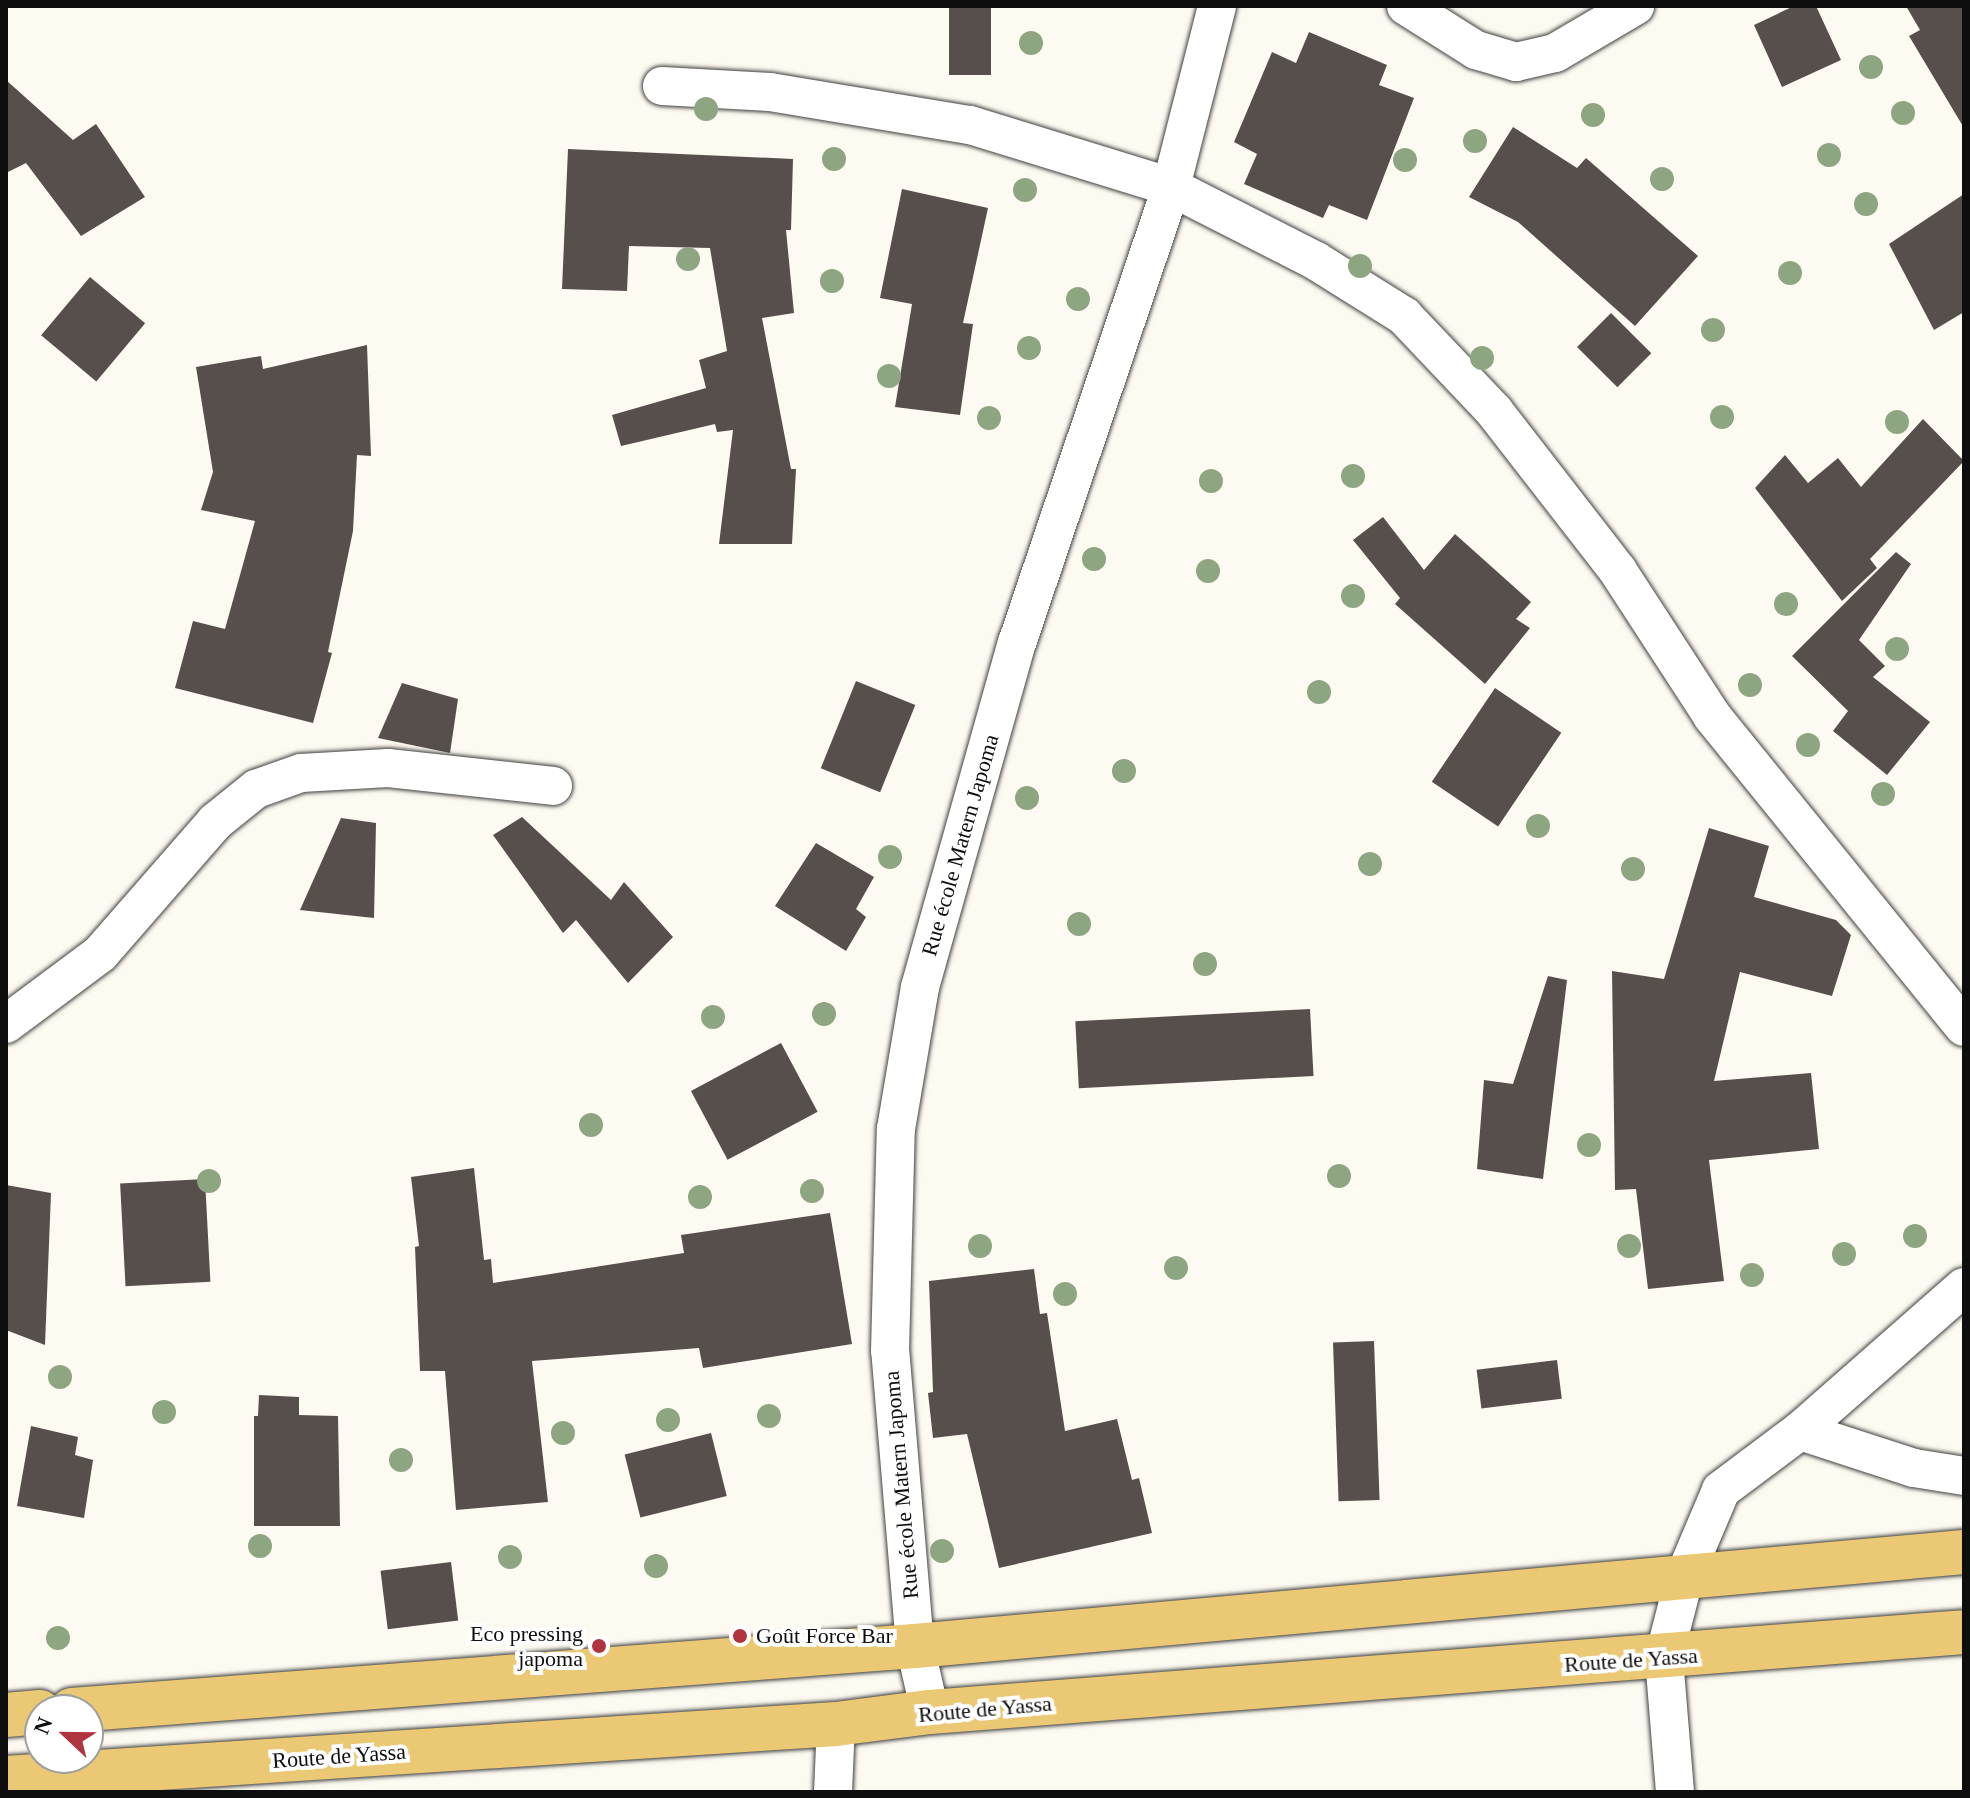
<!DOCTYPE html>
<meta charset="utf-8">
<style>
body{margin:0}
#map{position:relative;width:1970px;height:1798px;overflow:hidden;background:#fdfaf1;font-family:"Times New Roman",serif}
div>[style]{position:absolute}
.building>*{inset:0;background:#564f4c;transform-origin:0 0}
.roads{filter:drop-shadow(0 0 2px #414141) drop-shadow(0 0 2px #414141)}
.minor>*{height:38px;margin:-19px;padding:0 19px;transform-origin:19px;border-radius:19px;background:#fff}
.primary>*{height:44px;margin:-22px;padding:0 22px;transform-origin:22px;border-radius:22px;background:#ebc974}
.trees>*{width:24px;height:24px;margin:-12px;border-radius:50%;background:#8ea581}
.dots>*{width:22px;height:22px;translate:-50% -50%;box-sizing:border-box;border:4px solid #fff;border-radius:50%}
span{translate:-50% -50%;white-space:nowrap;text-align:center;line-height:1.15;-webkit-text-stroke:8px #fff;paint-order:stroke}
.street-label{font-size:22px;color:#0e0e0e}
.poi-label{font-size:22px;color:#0e0e0e}
.right{translate:-100% -50%;text-align:right}
.left{translate:0 -50%;text-align:left}
.frame{position:absolute;inset:0;border:8px solid #0e0e0e;pointer-events:none}
.north{position:absolute;left:24px;top:1694px;width:80px;height:80px;box-sizing:border-box;background:#fff;border:2px solid #9f9f9f;border-radius:50%;rotate:292deg;font-size:22px;font-weight:700;line-height:32px;text-align:center;color:#0e0e0e}
.north::after{content:'';display:block;margin:auto;width:28px;height:36px;background:#b0343f;clip-path:polygon(50% 0,100% 100%,50% 72%,0 100%)}
</style>
<div id="map">
<div class="building">
<div style="left:949px;top:6px;width:42px;height:69px"></div>
<div style="clip-path:polygon(1794px 6px,1816px 6px,1841px 60px,1782px 87px,1754px 25px)"></div>
<div style="clip-path:polygon(1906px 6px,1964px 6px,1964px 128px,1909px 36px,1920px 30px)"></div>
<div style="clip-path:polygon(1309px 32px,1387px 65px,1379px 85px,1414px 98px,1367px 220px,1329px 205px,1323px 218px,1244px 184px,1257px 154px,1234px 142px,1272px 52px,1296px 63px)"></div>
<div style="clip-path:polygon(6px 80px,73px 140px,96px 124px,145px 197px,81px 236px,26px 163px,6px 173px)"></div>
<div style="clip-path:polygon(1513px 127px,1577px 168px,1586px 158px,1698px 256px,1635px 326px,1518px 222px,1469px 197px)"></div>
<div style="clip-path:polygon(568px 149px,793px 159px,791px 230px,786px 230px,794px 313px,762px 318px,791px 469px,796px 469px,792px 544px,719px 544px,733px 430px,717px 432px,715px 424px,621px 446px,612px 415px,706px 388px,699px 360px,727px 351px,710px 248px,629px 246px,627px 291px,562px 289px)"></div>
<div style="clip-path:polygon(902px 189px,988px 208px,963px 323px,973px 324px,960px 415px,895px 407px,912px 304px,880px 298px)"></div>
<div style="clip-path:polygon(1964px 194px,1964px 312px,1934px 330px,1889px 244px)"></div>
<div style="left:90px;top:277px;width:72px;height:76px;rotate:40deg"></div>
<div style="left:1611px;top:313px;width:57px;height:48px;rotate:45deg"></div>
<div style="clip-path:polygon(367px 345px,371px 456px,357px 455px,353px 531px,328px 652px,332px 653px,313px 723px,175px 688px,193px 621px,225px 629px,255px 521px,201px 510px,213px 472px,196px 367px,261px 356px,263px 369px)"></div>
<div style="clip-path:polygon(1923px 419px,1964px 461px,1870px 559px,1877px 568px,1842px 601px,1755px 488px,1785px 455px,1808px 483px,1838px 458px,1861px 487px)"></div>
<div style="clip-path:polygon(1383px 517px,1424px 570px,1455px 534px,1531px 602px,1516px 619px,1530px 628px,1485px 684px,1395px 604px,1400px 598px,1353px 540px)"></div>
<div style="clip-path:polygon(1896px 552px,1911px 564px,1859px 640px,1885px 666px,1873px 677px,1930px 722px,1887px 775px,1833px 731px,1848px 711px,1792px 656px)"></div>
<div style="left:856px;top:681px;width:64px;height:94px;rotate:22deg"></div>
<div style="clip-path:polygon(402px 683px,458px 699px,450px 753px,378px 738px)"></div>
<div style="left:1495px;top:688px;width:80px;height:113px;rotate:34deg"></div>
<div style="clip-path:polygon(522px 817px,611px 900px,624px 882px,673px 937px,628px 983px,576px 920px,563px 933px,493px 835px)"></div>
<div style="clip-path:polygon(341px 818px,376px 823px,374px 918px,300px 910px)"></div>
<div style="clip-path:polygon(1709px 828px,1769px 846px,1754px 897px,1836px 920px,1851px 935px,1832px 996px,1740px 972px,1714px 1081px,1811px 1073px,1819px 1149px,1709px 1160px,1724px 1281px,1648px 1289px,1636px 1189px,1615px 1190px,1612px 971px,1664px 979px)"></div>
<div style="clip-path:polygon(816px 843px,874px 877px,856px 909px,866px 917px,846px 951px,775px 906px)"></div>
<div style="clip-path:polygon(1548px 976px,1567px 980px,1543px 1179px,1477px 1169px,1484px 1080px,1513px 1084px)"></div>
<div style="left:1310px;top:1009px;width:67px;height:235px;rotate:87deg"></div>
<div style="left:781px;top:1043px;width:78px;height:102px;rotate:62deg"></div>
<div style="clip-path:polygon(474px 1168px,484px 1260px,491px 1259px,493px 1283px,684px 1253px,681px 1235px,830px 1213px,852px 1344px,703px 1368px,699px 1348px,532px 1361px,548px 1502px,456px 1510px,445px 1371px,420px 1371px,415px 1247px,419px 1246px,411px 1177px)"></div>
<div style="left:205px;top:1179px;width:103px;height:85px;rotate:87deg"></div>
<div style="clip-path:polygon(6px 1185px,51px 1193px,45px 1345px,6px 1330px)"></div>
<div style="clip-path:polygon(1034px 1269px,1040px 1314px,1047px 1313px,1065px 1431px,1117px 1419px,1132px 1480px,1139px 1478px,1152px 1533px,999px 1568px,967px 1434px,933px 1438px,928px 1393px,933px 1392px,929px 1281px)"></div>
<div style="left:1374px;top:1341px;width:159px;height:41px;rotate:88deg"></div>
<div style="left:1557px;top:1360px;width:39px;height:81px;rotate:83deg"></div>
<div style="clip-path:polygon(259px 1395px,299px 1397px,299px 1415px,338px 1416px,340px 1526px,254px 1526px,254px 1416px,258px 1416px)"></div>
<div style="clip-path:polygon(31px 1426px,78px 1437px,75px 1455px,93px 1460px,84px 1518px,17px 1506px)"></div>
<div style="left:711px;top:1433px;width:65px;height:89px;rotate:76deg"></div>
<div style="left:451px;top:1562px;width:59px;height:71px;rotate:83deg"></div>
</div>
<div class="roads">
<div class="minor">
<div style="left:1406px;top:6px;width:83px;rotate:32.2deg"></div>
<div style="left:1476px;top:50px;width:42px;rotate:16.7deg"></div>
<div style="left:1516px;top:62px;width:40px;rotate:-13deg"></div>
<div style="left:1555px;top:53px;width:93px;rotate:-30.4deg"></div>
<div style="left:662px;top:86px;width:108px;rotate:3.2deg"></div>
<div style="left:770px;top:92px;width:203px;rotate:9.4deg"></div>
<div style="left:970px;top:125px;width:210px;rotate:17.1deg"></div>
<div style="left:1171px;top:187px;width:163px;rotate:27deg"></div>
<div style="left:1316px;top:261px;width:104px;rotate:32deg"></div>
<div style="left:1404px;top:316px;width:131px;rotate:46.5deg"></div>
<div style="left:1494px;top:411px;width:202px;rotate:52.2deg"></div>
<div style="left:1618px;top:571px;width:173px;rotate:57deg"></div>
<div style="left:1712px;top:716px;width:400px;rotate:51deg"></div>
<div style="left:6px;top:1024px;width:117px;rotate:-36.7deg"></div>
<div style="left:100px;top:954px;width:175px;rotate:-48.9deg"></div>
<div style="left:215px;top:822px;width:53px;rotate:-38.8deg"></div>
<div style="left:256px;top:789px;width:48px;rotate:-19.6deg"></div>
<div style="left:301px;top:773px;width:87px;rotate:-3.3deg"></div>
<div style="left:388px;top:768px;width:166px;rotate:6.2deg"></div>
<div style="left:1800px;top:1431px;width:120px;rotate:18deg"></div>
<div style="left:1914px;top:1468px;width:51px;rotate:9.1deg"></div>
<div style="left:930px;top:1712px;width:68px;rotate:-102.8deg"></div>
<div style="left:915px;top:1646px;width:296px;rotate:-94.8deg"></div>
<div style="left:890px;top:1351px;width:222px;rotate:-88.5deg"></div>
<div style="left:896px;top:1129px;width:144px;rotate:-80.4deg"></div>
<div style="left:920px;top:987px;width:357px;rotate:-74.3deg"></div>
<div style="left:1017px;top:643px;width:481px;rotate:-71.3deg"></div>
<div style="left:1171px;top:187px;width:187px;rotate:-75.7deg"></div>
<div style="left:833px;top:1792px;width:68px;rotate:-87.5deg"></div>
<div style="left:1675px;top:1792px;width:135px;rotate:-94.7deg"></div>
<div style="left:1664px;top:1657px;width:85px;rotate:-75.6deg"></div>
<div style="left:1685px;top:1575px;width:92px;rotate:-67deg"></div>
<div style="left:1721px;top:1490px;width:99px;rotate:-36.8deg"></div>
<div style="left:1800px;top:1431px;width:218px;rotate:-41.3deg"></div>
</div>
<div class="primary">
<div style="left:72px;top:1710px;width:845px;rotate:-4.34deg"></div>
<div style="left:915px;top:1646px;width:1053px;rotate:-5.12deg"></div>
<div style="left:6px;top:1715px;width:34px;rotate:-5deg"></div>
<div style="left:6px;top:1778px;width:832px;rotate:-3.72deg"></div>
<div style="left:836px;top:1724px;width:95px;rotate:-7.3deg"></div>
<div style="left:930px;top:1712px;width:1037px;rotate:-4.42deg"></div>
</div>
</div>
<div class="trees">
<div style="left:1031px;top:43px"></div>
<div style="left:1871px;top:67px"></div>
<div style="left:706px;top:109px"></div>
<div style="left:1903px;top:113px"></div>
<div style="left:1593px;top:115px"></div>
<div style="left:1475px;top:141px"></div>
<div style="left:1829px;top:155px"></div>
<div style="left:834px;top:159px"></div>
<div style="left:1405px;top:160px"></div>
<div style="left:1662px;top:179px"></div>
<div style="left:1025px;top:190px"></div>
<div style="left:1866px;top:204px"></div>
<div style="left:688px;top:259px"></div>
<div style="left:1360px;top:266px"></div>
<div style="left:1790px;top:273px"></div>
<div style="left:832px;top:281px"></div>
<div style="left:1078px;top:299px"></div>
<div style="left:1713px;top:330px"></div>
<div style="left:1029px;top:348px"></div>
<div style="left:1482px;top:358px"></div>
<div style="left:889px;top:376px"></div>
<div style="left:1722px;top:417px"></div>
<div style="left:989px;top:418px"></div>
<div style="left:1897px;top:422px"></div>
<div style="left:1353px;top:476px"></div>
<div style="left:1211px;top:481px"></div>
<div style="left:1094px;top:559px"></div>
<div style="left:1208px;top:571px"></div>
<div style="left:1353px;top:596px"></div>
<div style="left:1786px;top:604px"></div>
<div style="left:1897px;top:649px"></div>
<div style="left:1750px;top:685px"></div>
<div style="left:1319px;top:692px"></div>
<div style="left:1808px;top:745px"></div>
<div style="left:1124px;top:771px"></div>
<div style="left:1883px;top:794px"></div>
<div style="left:1027px;top:798px"></div>
<div style="left:1538px;top:826px"></div>
<div style="left:890px;top:857px"></div>
<div style="left:1370px;top:864px"></div>
<div style="left:1633px;top:869px"></div>
<div style="left:1079px;top:924px"></div>
<div style="left:1205px;top:964px"></div>
<div style="left:824px;top:1014px"></div>
<div style="left:713px;top:1017px"></div>
<div style="left:591px;top:1125px"></div>
<div style="left:1589px;top:1145px"></div>
<div style="left:1339px;top:1176px"></div>
<div style="left:209px;top:1181px"></div>
<div style="left:812px;top:1191px"></div>
<div style="left:700px;top:1197px"></div>
<div style="left:1915px;top:1236px"></div>
<div style="left:980px;top:1246px"></div>
<div style="left:1629px;top:1246px"></div>
<div style="left:1844px;top:1254px"></div>
<div style="left:1176px;top:1268px"></div>
<div style="left:1752px;top:1275px"></div>
<div style="left:1065px;top:1294px"></div>
<div style="left:60px;top:1377px"></div>
<div style="left:164px;top:1412px"></div>
<div style="left:769px;top:1416px"></div>
<div style="left:668px;top:1420px"></div>
<div style="left:563px;top:1433px"></div>
<div style="left:401px;top:1460px"></div>
<div style="left:260px;top:1546px"></div>
<div style="left:942px;top:1551px"></div>
<div style="left:510px;top:1557px"></div>
<div style="left:656px;top:1566px"></div>
<div style="left:58px;top:1638px"></div>
</div>
<div class="dots">
<div style="left:740px;top:1636px;background:#b0343f"></div>
<div style="left:599px;top:1646px;background:#b0343f"></div>
</div>
<div class="street-label">
<span style="left:960px;top:845px;rotate:-74deg">Rue école Matern Japoma</span>
<span style="left:901px;top:1485px;rotate:-95deg">Rue école Matern Japoma</span>
<span style="left:1631px;top:1660px;rotate:-4deg">Route de Yassa</span>
<span style="left:985px;top:1709px;rotate:-5deg">Route de Yassa</span>
<span style="left:339px;top:1756px;rotate:-4deg">Route de Yassa</span>
</div>
<div class="poi-label">
<span class="right" style="left:583px;top:1646px">Eco pressing<br>japoma</span>
<span class="left" style="left:756px;top:1636px">Goût Force Bar</span>
</div>
<div class="frame"></div>
<div class="north">N</div>
</div>
